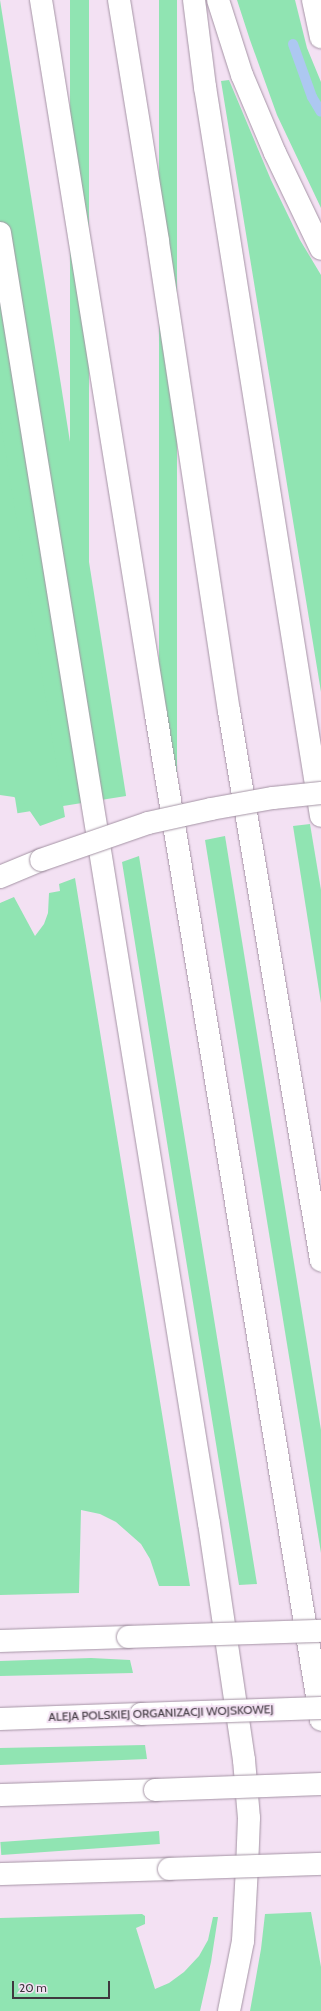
<!DOCTYPE html>
<style>
body{margin:0}
#map{position:relative;width:321px;height:2011px;overflow:hidden;background:#f3e1f3;font-family:Cabin,sans-serif}
div>[style]{position:absolute}
.green>*{inset:0;background:#90e4b2;transform-origin:0 0}
.stream>*{height:10px;margin:-5px;padding:0 5px;transform-origin:5px;border-radius:5px;background:#adc8f1}
.roads{filter:drop-shadow(0 0 1px #a594a5) drop-shadow(0 0 1px #a594a5)}
.secondary>*{height:22px;margin:-11px;padding:0 11px;transform-origin:11px;border-radius:11px;background:#fff}
.highway>*{height:22px;margin:-11px;padding:0 11px;transform-origin:11px;border-radius:11px;background:#fff}
.bridges{filter:drop-shadow(0 0 1px #a594a5) drop-shadow(0 0 1px #a594a5)}
.highway-bridge>*{height:22px;margin:-11px;padding:0 11px;transform-origin:11px;border-radius:11px;background:#fff}
span{translate:-50% -50%;white-space:nowrap;text-align:center;line-height:1.15;-webkit-text-stroke:4px #f3e1f3;paint-order:stroke}
.street-label{font-size:12px;color:#3f383f}
.scale{position:absolute;left:12px;top:1981px;width:98px;height:18px;box-sizing:border-box;border:2px solid #3f383f;border-top:0;padding-left:5px;font-size:12px;line-height:14px;white-space:nowrap;color:#3f383f;-webkit-text-stroke:3px #f3e1f3;paint-order:stroke}
</style>
<div id="map">
<div class="green">
<div style="left:0;top:0;width:806px;height:110px;rotate:81deg"></div>
<div style="left:70px;top:0;width:19px;height:791px"></div>
<div style="left:159px;top:0;width:18px;height:776px"></div>
<div style="clip-path:polygon(237px 0,295px 0,307px 48px,321px 82px,321px 208px,277px 115px,250px 40px)"></div>
<div style="clip-path:polygon(229px 80px,271px 180px,300px 240px,321px 275px,321px 692px,221px 81px)"></div>
<div style="clip-path:polygon(0 418px,65px 817px,40px 826px,25px 804px,14px 797px,0 795px)"></div>
<div style="clip-path:polygon(310px 824px,321px 890px,321px 1003px,293px 826px)"></div>
<div style="clip-path:polygon(225px 836px,321px 1430px,321px 1553px,205px 840px)"></div>
<div style="clip-path:polygon(139px 856px,233px 1436px,257px 1584px,239px 1585px,174px 1186px,122px 862px)"></div>
<div style="clip-path:polygon(75px 878px,190px 1586px,159px 1586px,150px 1559px,141px 1544px,116px 1522px,100px 1514px,81px 1510px,79px 1593px,0 1595px,0 903px,14px 897px,35px 936px,44px 924px,48px 913px,49px 893px,60px 891px,59px 884px)"></div>
<div style="clip-path:polygon(91px 1658px,130px 1660px,133px 1673px,0 1676px,0 1661px)"></div>
<div style="clip-path:polygon(145px 1745px,147px 1759px,0 1765px,0 1748px)"></div>
<div style="left:159px;top:1831px;width:13px;height:159px;rotate:86deg"></div>
<div style="clip-path:polygon(311px 1912px,321px 1967px,321px 2011px,250px 2011px,261px 1949px,265px 1914px)"></div>
<div style="clip-path:polygon(142px 1914px,145px 1916px,145px 1924px,136px 1928px,155px 1989px,169px 1983px,184px 1972px,199px 1956px,208px 1940px,213px 1917px,218px 1917px,211px 1962px,200px 2011px,0 2011px,0 1918px)"></div>
</div>
<div class="stream">
<div style="left:293px;top:44px;width:56px;rotate:70.3deg"></div>
<div style="left:312px;top:97px;width:17px;rotate:59deg"></div>
</div>
<div class="roads">
<div class="secondary">
<div style="left:313px;top:0;width:38px;rotate:78deg"></div>
</div>
<div class="highway">
<div style="left:41px;top:0;width:724px;rotate:80.86deg"></div>
<div style="left:156px;top:715px;width:1018px;rotate:80.68deg"></div>
<div style="left:119px;top:0;width:245px;rotate:80.8deg"></div>
<div style="left:158px;top:242px;width:474px;rotate:81.4deg"></div>
<div style="left:229px;top:711px;width:557px;rotate:80.49deg"></div>
<div style="left:194px;top:0;width:88px;rotate:82.8deg"></div>
<div style="left:205px;top:87px;width:738px;rotate:80.96deg"></div>
<div style="left:218px;top:0;width:79px;rotate:72.3deg"></div>
<div style="left:242px;top:75px;width:85px;rotate:67.1deg"></div>
<div style="left:275px;top:153px;width:106px;rotate:64.4deg"></div>
<div style="left:0;top:233px;width:1307px;rotate:80.8deg"></div>
<div style="left:209px;top:1523px;width:240px;rotate:81.6deg"></div>
<div style="left:244px;top:1760px;width:58px;rotate:85.1deg"></div>
<div style="left:249px;top:1818px;width:49px;rotate:92.3deg"></div>
<div style="left:247px;top:1867px;width:74px;rotate:93.1deg"></div>
<div style="left:243px;top:1941px;width:71px;rotate:101.3deg"></div>
<div style="left:0;top:877px;width:44px;rotate:-22.5deg"></div>
<div style="left:0;top:1641px;width:128px;rotate:-1.8deg"></div>
<div style="left:0;top:1719px;width:141px;rotate:-2deg"></div>
<div style="left:0;top:1795px;width:155px;rotate:-1.8deg"></div>
<div style="left:0;top:1874px;width:169px;rotate:-1.7deg"></div>
</div>
</div>
<div class="bridges">
<div class="highway-bridge">
<div style="left:41px;top:860px;width:113px;rotate:-19.1deg"></div>
<div style="left:148px;top:823px;width:65px;rotate:-12.5deg"></div>
<div style="left:211px;top:809px;width:63px;rotate:-10.1deg"></div>
<div style="left:273px;top:798px;width:48px;rotate:-5.9deg"></div>
<div style="left:128px;top:1637px;width:193px;rotate:-1.8deg"></div>
<div style="left:141px;top:1714px;width:180px;rotate:-1.9deg"></div>
<div style="left:155px;top:1790px;width:166px;rotate:-2.1deg"></div>
<div style="left:169px;top:1869px;width:152px;rotate:-1.9deg"></div>
</div>
</div>
<div class="street-label">
<span style="left:161px;top:1713px;rotate:-2deg">ALEJA POLSKIEJ ORGANIZACJI WOJSKOWEJ</span>
</div>
<div class="scale">20 m</div>
</div>
